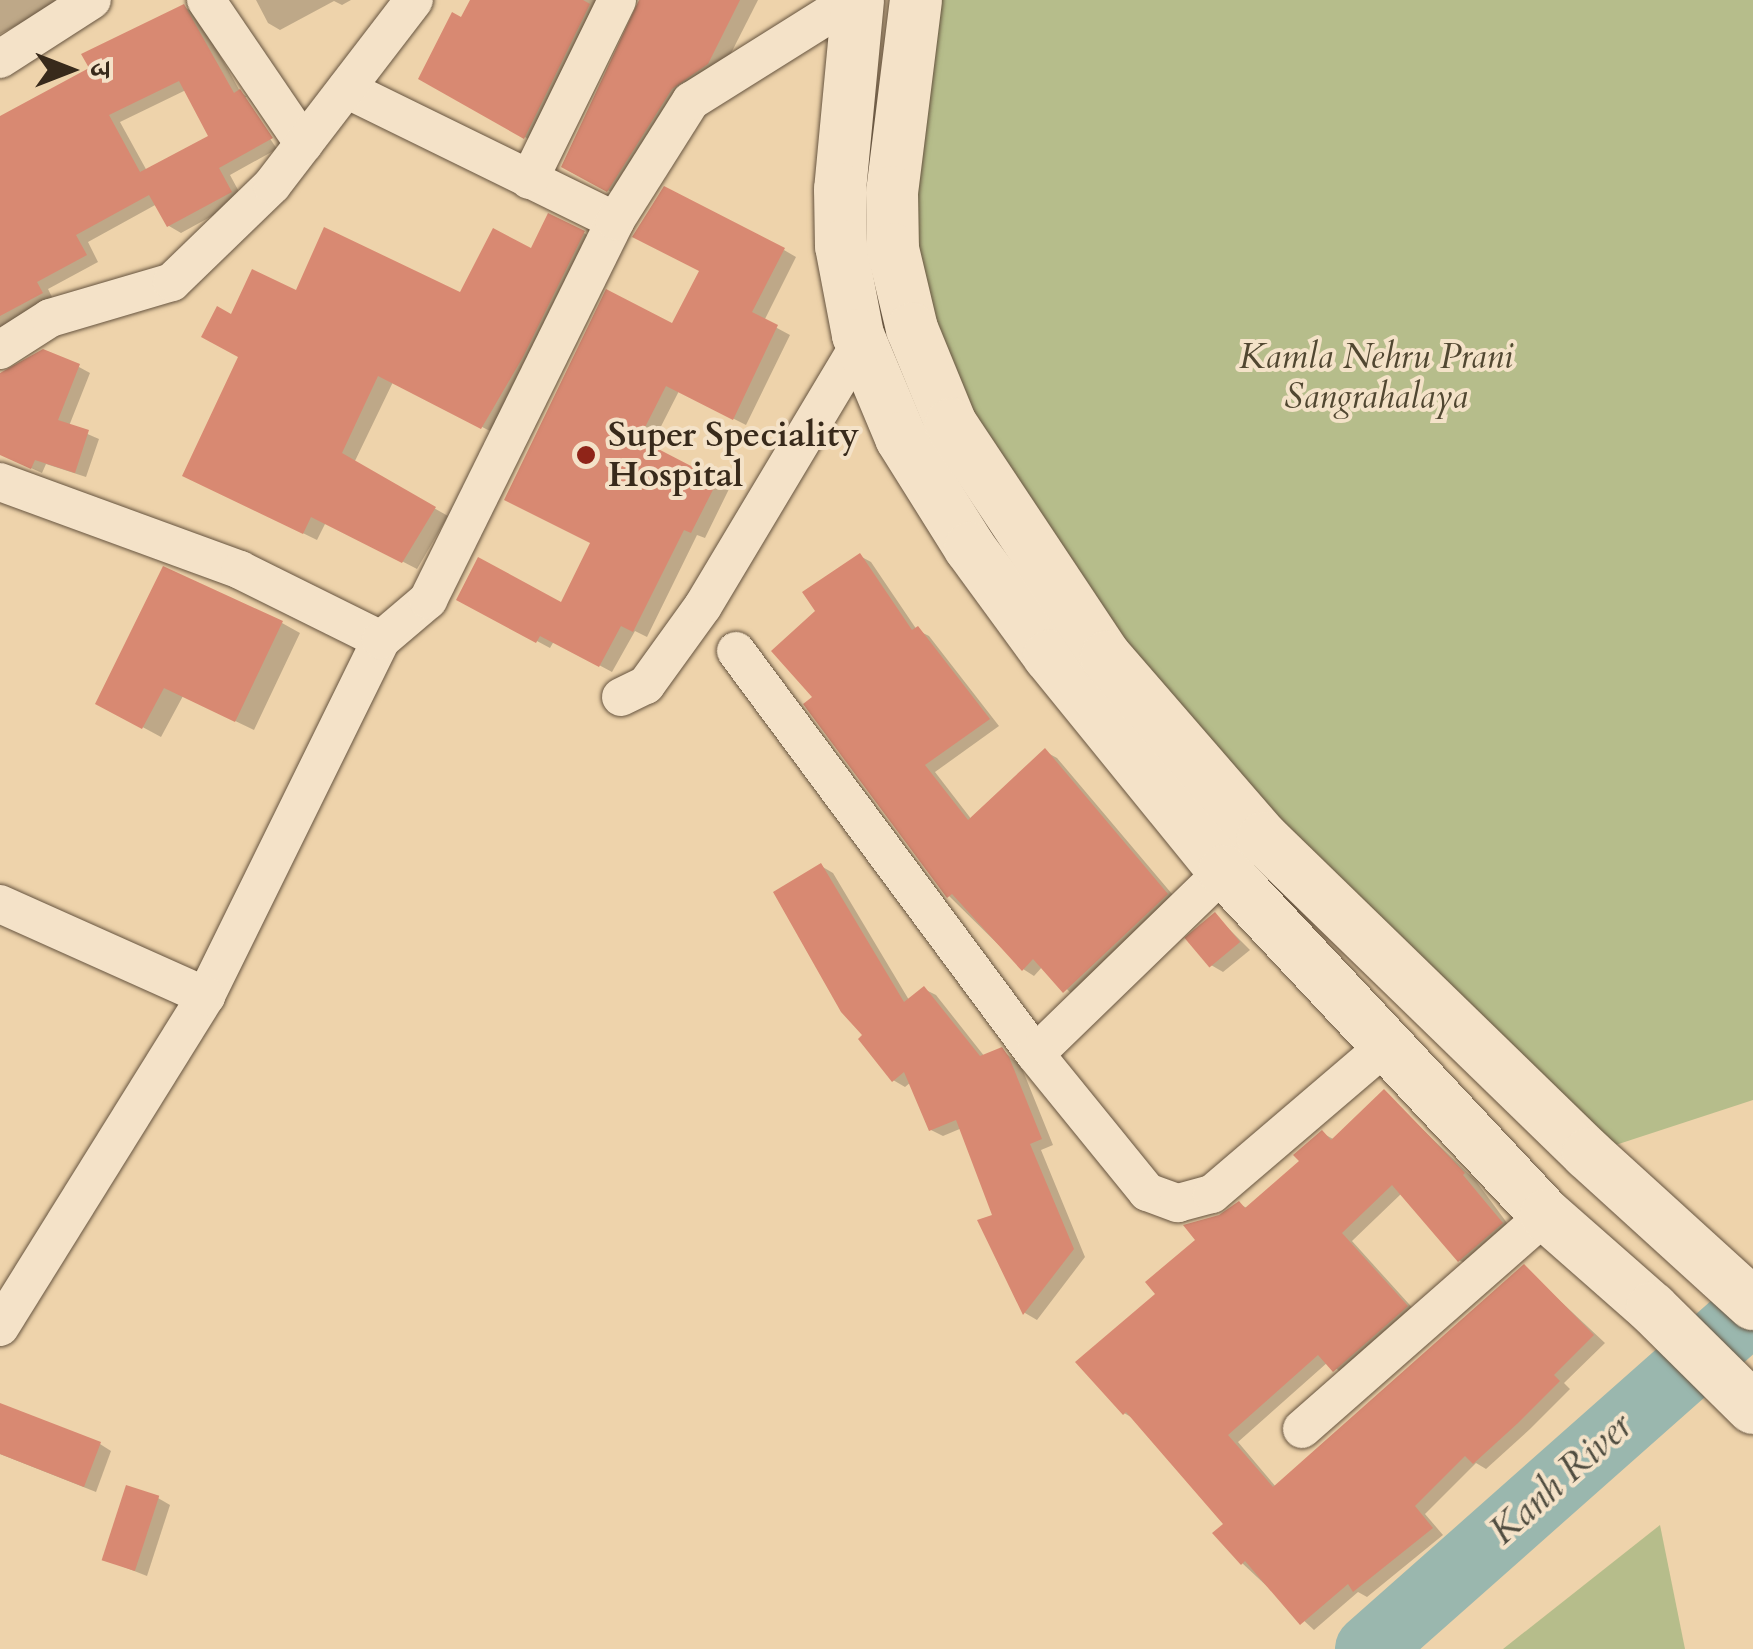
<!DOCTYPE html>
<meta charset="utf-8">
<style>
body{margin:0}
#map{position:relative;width:1753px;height:1649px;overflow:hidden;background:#eed3ab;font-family:Cardo,"Noto Serif Devanagari",serif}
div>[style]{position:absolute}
.green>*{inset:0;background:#b6bd8b}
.shadow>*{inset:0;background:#0003}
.river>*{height:68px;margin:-34px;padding:0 34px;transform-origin:34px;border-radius:34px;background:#9ab7ae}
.building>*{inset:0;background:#d88972;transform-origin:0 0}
.roads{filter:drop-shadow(0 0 2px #66543f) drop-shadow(0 0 2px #66543f)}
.minor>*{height:38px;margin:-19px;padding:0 19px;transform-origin:19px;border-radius:19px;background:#f4e2c8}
.secondary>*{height:52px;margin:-26px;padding:0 26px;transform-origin:26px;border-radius:26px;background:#f4e2c8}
.dots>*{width:28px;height:28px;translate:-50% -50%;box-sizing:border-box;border:5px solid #f4e2c8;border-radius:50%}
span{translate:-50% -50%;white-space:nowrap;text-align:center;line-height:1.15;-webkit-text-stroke:8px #f4e2c8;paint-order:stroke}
.park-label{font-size:35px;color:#514731;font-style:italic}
.poi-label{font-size:35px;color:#382a1b;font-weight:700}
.left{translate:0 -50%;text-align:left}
.water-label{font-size:38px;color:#504d40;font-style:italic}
.north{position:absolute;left:20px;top:20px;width:100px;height:100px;-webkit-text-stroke:8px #f4e2c8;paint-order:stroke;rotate:90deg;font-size:28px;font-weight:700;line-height:40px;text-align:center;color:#382a1b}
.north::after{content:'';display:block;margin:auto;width:35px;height:45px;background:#382a1b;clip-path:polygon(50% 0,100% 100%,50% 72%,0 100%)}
</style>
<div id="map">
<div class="green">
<div style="clip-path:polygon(916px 0,1753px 0,1753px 1100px,1588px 1154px,1263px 838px,951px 424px,892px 192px)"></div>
<div style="clip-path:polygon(1660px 1525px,1685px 1649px,1503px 1649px)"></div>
</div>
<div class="shadow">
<div style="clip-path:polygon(0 0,66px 0,0 34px)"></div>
<div style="clip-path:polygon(256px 0,351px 0,342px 5px,334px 1px,280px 30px,268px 23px)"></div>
<div style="clip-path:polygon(473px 0,610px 0,539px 145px,421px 78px)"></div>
<div style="clip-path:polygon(641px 0,758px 0,722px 71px,622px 198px,564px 166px)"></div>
<div style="clip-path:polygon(evenodd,184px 7px,197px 14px,241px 93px,252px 100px,284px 146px,248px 97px,242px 97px,277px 149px,230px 175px,243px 199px,181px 233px,169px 226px,157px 204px,88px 242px,98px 262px,48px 289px,54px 301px,0 332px,0 119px,92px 69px,184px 7px,186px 90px,211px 137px,147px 171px,120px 122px,186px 90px)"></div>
<div style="clip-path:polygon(584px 233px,597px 241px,496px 434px,393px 382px,354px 463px,448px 516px,417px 569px,326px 522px,317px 540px,198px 482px,241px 356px,232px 317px,298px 294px,461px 295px,532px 251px)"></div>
<div style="clip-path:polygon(784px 250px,796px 257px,764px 321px,790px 335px,746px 425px,679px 391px,650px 448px,729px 489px,705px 538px,697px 535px,647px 637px,635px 631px,612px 672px,554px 641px,550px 648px,459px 599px,563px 605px,593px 543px,673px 326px)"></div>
<div style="clip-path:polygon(79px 367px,90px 373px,69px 426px,99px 439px,86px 477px,46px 464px,42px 473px,0 454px,0 380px)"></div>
<div style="clip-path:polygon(860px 556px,871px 562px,917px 630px,929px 636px,999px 726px,935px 772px,972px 820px,1046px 752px,1057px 758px,1178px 901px,1076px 998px,1043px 966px,1034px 976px,1023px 969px,949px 896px,816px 698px,818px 612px)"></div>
<div style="clip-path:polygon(282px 623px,300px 633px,254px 730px,183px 696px,161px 737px,98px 703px)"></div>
<div style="clip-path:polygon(821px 866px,833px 873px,909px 1000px,924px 989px,936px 995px,985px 1057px,1002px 1050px,1021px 1066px,1053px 1145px,1041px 1150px,1085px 1257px,1037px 1320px,1025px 1313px,980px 1222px,995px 1216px,962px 1128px,943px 1136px,931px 1130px,911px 1082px,905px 1087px,893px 1080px,865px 1036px)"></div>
<div style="clip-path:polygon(1215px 915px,1250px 950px,1223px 972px,1211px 965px)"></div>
<div style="clip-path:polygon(1384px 1092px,1476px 1181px,1513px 1231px,1471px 1267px,1459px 1260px,1402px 1193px,1352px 1241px,1418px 1314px,1347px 1377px,1328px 1362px,1238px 1442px,1276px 1487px,1524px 1267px,1605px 1343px,1564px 1383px,1570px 1389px,1530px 1429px,1486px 1469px,1476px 1463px,1425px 1514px,1443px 1535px,1367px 1597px,1358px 1592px,1314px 1630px,1242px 1563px,1226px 1524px,1136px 1420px,1124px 1413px,1159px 1294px,1220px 1218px,1239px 1204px,1247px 1208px,1303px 1161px,1322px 1133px,1335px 1140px)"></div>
<div style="clip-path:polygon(0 1424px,100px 1444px,111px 1451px,96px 1492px,0 1454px)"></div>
<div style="clip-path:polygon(158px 1498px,170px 1505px,147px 1576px,106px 1560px)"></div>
</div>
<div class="river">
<div style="left:1369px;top:1649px;width:513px;rotate:-41.52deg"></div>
</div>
<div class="building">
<div style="clip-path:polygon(470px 0,583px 0,590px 4px,524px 139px,418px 79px,452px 12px,461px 17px)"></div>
<div style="clip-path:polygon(639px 0,740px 0,708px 64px,672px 89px,607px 192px,561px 167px)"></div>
<div style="clip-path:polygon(evenodd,184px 4px,234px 93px,240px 89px,273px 138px,219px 168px,232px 192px,167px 227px,149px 195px,76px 235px,87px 255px,37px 282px,43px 293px,0 316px,0 116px,89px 68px,81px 54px,184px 4px,179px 81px,208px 136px,140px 172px,109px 115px,179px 81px)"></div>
<div style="clip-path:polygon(664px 186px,785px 248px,752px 312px,778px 325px,733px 420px,666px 386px,639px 439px,718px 480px,691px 533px,684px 530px,633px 632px,621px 626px,599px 667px,540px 636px,536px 643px,456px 600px,478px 557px,561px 602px,590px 543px,504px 500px,606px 289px,672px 323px,699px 271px,632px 237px)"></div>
<div style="clip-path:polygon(548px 213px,585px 231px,523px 357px,481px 429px,378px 376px,342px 453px,436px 507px,402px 563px,311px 517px,303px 534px,182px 476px,238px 357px,201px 337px,217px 306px,231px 314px,252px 269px,296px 290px,324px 227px,460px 292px,493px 228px,531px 248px)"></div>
<div style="clip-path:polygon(43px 349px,80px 364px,58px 420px,89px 430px,75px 473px,35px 460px,31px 469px,0 455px,0 373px)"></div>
<div style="clip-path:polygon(860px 553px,912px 630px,918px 626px,990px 719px,925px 765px,968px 820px,1045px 748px,1168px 894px,1063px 993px,1033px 959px,1022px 971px,952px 894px,947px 898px,803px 704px,812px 697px,771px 651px,815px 611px,802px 592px)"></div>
<div style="clip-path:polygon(163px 566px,283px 621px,235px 722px,164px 688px,142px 729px,95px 704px)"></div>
<div style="clip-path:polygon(821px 863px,904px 1002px,924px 986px,980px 1056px,1002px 1047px,1009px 1057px,1042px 1139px,1030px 1144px,1074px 1249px,1023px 1315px,977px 1220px,992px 1215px,956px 1120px,929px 1131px,904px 1072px,892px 1082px,858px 1039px,862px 1035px,841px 1012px,773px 892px)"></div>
<div style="left:1215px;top:912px;width:39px;height:40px;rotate:50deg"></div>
<div style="clip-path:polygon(1384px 1089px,1465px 1173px,1463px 1175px,1503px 1223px,1458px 1262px,1392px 1185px,1342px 1233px,1408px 1306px,1333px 1372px,1318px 1355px,1228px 1435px,1273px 1487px,1524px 1264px,1594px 1335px,1554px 1375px,1560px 1381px,1518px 1423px,1473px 1464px,1465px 1456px,1415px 1506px,1433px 1528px,1353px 1592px,1348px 1584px,1300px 1625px,1245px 1561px,1241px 1565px,1212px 1533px,1223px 1524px,1126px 1412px,1123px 1415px,1075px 1362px,1155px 1294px,1145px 1282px,1195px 1240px,1183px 1225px,1219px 1215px,1239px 1201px,1245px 1208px,1299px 1161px,1293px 1155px,1322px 1130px,1331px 1140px)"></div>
<div style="clip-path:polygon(0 1403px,101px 1442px,84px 1487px,0 1454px)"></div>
<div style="left:126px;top:1485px;width:35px;height:79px;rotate:18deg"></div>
</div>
<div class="roads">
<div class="minor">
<div style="left:206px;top:0;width:174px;rotate:55.8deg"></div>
<div style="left:0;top:59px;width:109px;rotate:-32.7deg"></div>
<div style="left:346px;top:89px;width:300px;rotate:26.1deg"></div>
<div style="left:529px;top:180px;width:200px;rotate:-63.9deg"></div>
<div style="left:0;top:350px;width:59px;rotate:-32.6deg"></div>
<div style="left:50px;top:318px;width:127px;rotate:-16.4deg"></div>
<div style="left:172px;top:282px;width:139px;rotate:-44.1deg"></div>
<div style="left:272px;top:185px;width:233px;rotate:-52.5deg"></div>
<div style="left:0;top:482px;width:256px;rotate:20.1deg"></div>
<div style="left:240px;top:570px;width:157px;rotate:26.4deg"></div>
<div style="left:381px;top:640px;width:397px;rotate:116.2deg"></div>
<div style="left:206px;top:996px;width:390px;rotate:121.9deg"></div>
<div style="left:381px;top:640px;width:62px;rotate:-40.4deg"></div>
<div style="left:428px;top:600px;width:423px;rotate:-63.7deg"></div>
<div style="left:615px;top:221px;width:142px;rotate:-57.7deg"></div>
<div style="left:691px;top:101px;width:190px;rotate:-32.1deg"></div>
<div style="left:736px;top:651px;width:502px;rotate:53.43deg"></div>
<div style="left:621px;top:697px;width:28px;rotate:-26deg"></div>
<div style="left:646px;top:685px;width:97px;rotate:-54.2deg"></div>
<div style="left:703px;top:606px;width:308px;rotate:-59.1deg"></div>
<div style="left:1224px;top:871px;width:263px;rotate:135.9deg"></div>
<div style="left:1035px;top:1054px;width:178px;rotate:50.9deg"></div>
<div style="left:1147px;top:1192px;width:33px;rotate:20deg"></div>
<div style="left:1178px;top:1203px;width:35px;rotate:-15deg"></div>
<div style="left:1212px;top:1194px;width:228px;rotate:-40.5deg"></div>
<div style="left:0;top:904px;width:226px;rotate:24.1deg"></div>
<div style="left:1302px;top:1429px;width:325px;rotate:-41.3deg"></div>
</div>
<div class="secondary">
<div style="left:858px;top:0;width:190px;rotate:95.4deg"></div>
<div style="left:840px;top:189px;width:57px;rotate:89deg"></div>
<div style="left:841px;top:246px;width:91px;rotate:79.2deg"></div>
<div style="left:858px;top:335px;width:112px;rotate:67.3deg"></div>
<div style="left:901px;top:438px;width:130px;rotate:57.9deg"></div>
<div style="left:970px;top:548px;width:134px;rotate:53.8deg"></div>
<div style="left:1049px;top:656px;width:277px;rotate:50.9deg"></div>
<div style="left:1224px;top:871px;width:471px;rotate:46.9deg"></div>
<div style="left:1546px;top:1215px;width:141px;rotate:41.3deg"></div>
<div style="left:1652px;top:1308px;width:142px;rotate:44.7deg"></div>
<div style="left:916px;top:0;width:193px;rotate:97.1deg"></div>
<div style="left:892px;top:192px;width:57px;rotate:89deg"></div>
<div style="left:893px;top:249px;width:82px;rotate:76.6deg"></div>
<div style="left:912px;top:329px;width:103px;rotate:67.7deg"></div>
<div style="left:951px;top:424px;width:280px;rotate:56.4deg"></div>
<div style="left:1106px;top:657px;width:240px;rotate:49.1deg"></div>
<div style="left:1263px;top:838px;width:453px;rotate:44.2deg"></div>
<div style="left:1588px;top:1154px;width:223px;rotate:42.3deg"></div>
</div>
</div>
<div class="dots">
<div style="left:586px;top:455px;background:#8f2418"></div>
</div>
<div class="park-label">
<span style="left:1376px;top:377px">Kamla Nehru Prani<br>Sangrahalaya</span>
</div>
<div class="poi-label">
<span class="left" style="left:608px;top:455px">Super Speciality<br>Hospital</span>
</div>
<div class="water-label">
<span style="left:1561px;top:1479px;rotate:-42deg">Kanh River</span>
</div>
<div class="north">उ</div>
</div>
